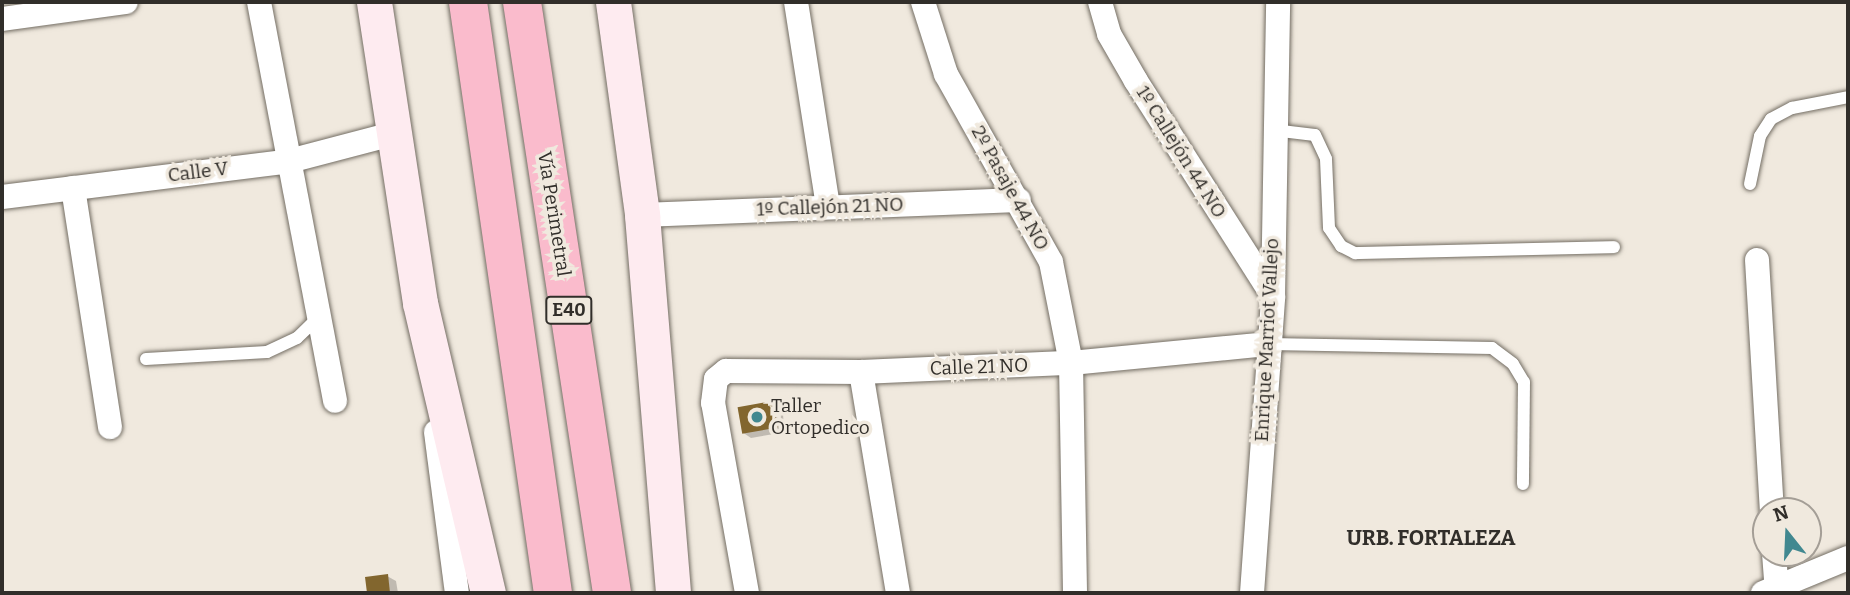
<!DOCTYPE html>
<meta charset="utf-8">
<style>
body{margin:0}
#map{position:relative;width:1850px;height:595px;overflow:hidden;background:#f0e9de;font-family:Bitter,serif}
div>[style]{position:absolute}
.shadow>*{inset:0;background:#0003}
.building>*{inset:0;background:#82662e;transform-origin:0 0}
.roads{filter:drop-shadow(0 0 2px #736d63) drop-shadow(0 0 2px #736d63)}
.lane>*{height:12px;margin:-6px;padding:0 6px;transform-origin:6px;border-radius:6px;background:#fff}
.street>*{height:24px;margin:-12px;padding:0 12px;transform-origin:12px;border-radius:12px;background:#fff}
.secondary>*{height:35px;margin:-17.5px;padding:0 17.5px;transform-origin:17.5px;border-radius:17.5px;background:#feebf0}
.highway>*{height:38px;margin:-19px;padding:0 19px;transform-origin:19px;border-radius:19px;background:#fabbcc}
.dots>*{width:19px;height:19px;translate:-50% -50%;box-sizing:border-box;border:4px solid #f0e9de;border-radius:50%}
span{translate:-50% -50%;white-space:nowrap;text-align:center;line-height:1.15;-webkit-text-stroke:7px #f0e9de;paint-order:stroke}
.shield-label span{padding:2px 5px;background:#f0e9de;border:2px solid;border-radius:5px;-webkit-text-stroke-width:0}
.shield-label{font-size:18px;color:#312e2a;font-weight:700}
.street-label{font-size:19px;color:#312e2a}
.poi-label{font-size:19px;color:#312e2a}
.left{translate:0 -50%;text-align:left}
.neighbourhood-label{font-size:21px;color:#312e2a;font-weight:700}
.frame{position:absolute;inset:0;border:4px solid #312e2a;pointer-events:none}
.north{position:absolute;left:1752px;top:497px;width:70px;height:70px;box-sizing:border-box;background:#f0e9de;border:2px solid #a49e96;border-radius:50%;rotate:342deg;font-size:19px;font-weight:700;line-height:28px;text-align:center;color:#312e2a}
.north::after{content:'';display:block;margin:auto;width:24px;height:32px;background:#418890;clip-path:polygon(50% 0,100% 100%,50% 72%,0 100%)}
</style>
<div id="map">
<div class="shadow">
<div style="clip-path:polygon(773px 402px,782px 408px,786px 432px,751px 438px,742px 432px)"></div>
<div style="clip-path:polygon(387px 576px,396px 581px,398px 593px,369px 593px,367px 579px)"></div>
</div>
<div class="building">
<div style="left:773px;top:401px;width:27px;height:36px;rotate:80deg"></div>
<div style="clip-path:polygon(388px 574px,390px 593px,367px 593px,365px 577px)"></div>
</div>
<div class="roads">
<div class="lane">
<div style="left:1273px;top:130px;width:42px;rotate:6.8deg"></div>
<div style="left:1315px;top:135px;width:26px;rotate:65deg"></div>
<div style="left:1326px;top:159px;width:69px;rotate:87.5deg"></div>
<div style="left:1329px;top:228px;width:22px;rotate:56deg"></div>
<div style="left:1341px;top:246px;width:16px;rotate:27deg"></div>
<div style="left:1355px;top:253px;width:259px;rotate:-1.3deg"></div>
<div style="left:1750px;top:184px;width:49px;rotate:-78.2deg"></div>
<div style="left:1760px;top:136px;width:20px;rotate:-57deg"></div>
<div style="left:1771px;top:119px;width:24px;rotate:-28deg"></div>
<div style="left:1792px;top:108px;width:57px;rotate:-11.1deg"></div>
<div style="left:1269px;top:344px;width:223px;rotate:1deg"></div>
<div style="left:1492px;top:348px;width:26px;rotate:37deg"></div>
<div style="left:1513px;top:364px;width:21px;rotate:59deg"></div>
<div style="left:1524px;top:382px;width:102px;rotate:90.6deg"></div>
<div style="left:146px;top:359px;width:121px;rotate:-3.3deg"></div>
<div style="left:267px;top:352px;width:33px;rotate:-25deg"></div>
<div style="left:297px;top:338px;width:29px;rotate:-44deg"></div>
</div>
<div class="street">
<div style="left:259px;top:2px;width:406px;rotate:79.2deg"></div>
<div style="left:796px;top:2px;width:206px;rotate:81.1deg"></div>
<div style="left:923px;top:2px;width:76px;rotate:72.3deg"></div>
<div style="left:946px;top:74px;width:215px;rotate:60.8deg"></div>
<div style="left:1051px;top:262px;width:103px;rotate:78.8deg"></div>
<div style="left:1071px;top:363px;width:230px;rotate:89deg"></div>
<div style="left:1100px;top:2px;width:33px;rotate:74deg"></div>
<div style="left:1109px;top:34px;width:54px;rotate:60.1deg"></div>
<div style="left:1136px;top:81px;width:255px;rotate:57.5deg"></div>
<div style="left:2px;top:19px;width:125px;rotate:-7.8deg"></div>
<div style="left:73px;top:188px;width:242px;rotate:81.2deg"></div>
<div style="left:2px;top:197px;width:289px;rotate:-7.1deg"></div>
<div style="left:289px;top:161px;width:106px;rotate:-14.7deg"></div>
<div style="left:642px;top:215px;width:377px;rotate:-2.3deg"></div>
<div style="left:1757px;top:260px;width:251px;rotate:86.6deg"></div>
<div style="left:861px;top:372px;width:224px;rotate:80.5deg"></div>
<div style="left:436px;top:432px;width:162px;rotate:82.6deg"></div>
<div style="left:1774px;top:553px;width:40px;rotate:85.7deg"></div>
<div style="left:747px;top:593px;width:193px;rotate:-100.1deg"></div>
<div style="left:713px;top:403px;width:24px;rotate:-83deg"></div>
<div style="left:716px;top:379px;width:13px;rotate:-39deg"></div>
<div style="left:726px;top:371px;width:135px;rotate:0.4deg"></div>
<div style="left:861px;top:372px;width:210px;rotate:-2.5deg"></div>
<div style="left:1071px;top:363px;width:199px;rotate:-5.5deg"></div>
<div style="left:1252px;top:593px;width:297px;rotate:-85.9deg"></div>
<div style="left:1273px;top:297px;width:295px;rotate:-89deg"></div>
<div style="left:1763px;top:593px;width:92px;rotate:-22.4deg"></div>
</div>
<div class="secondary">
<div style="left:374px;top:2px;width:304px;rotate:81.3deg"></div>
<div style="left:420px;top:303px;width:298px;rotate:76.8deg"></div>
<div style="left:613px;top:2px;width:215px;rotate:82.2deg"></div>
<div style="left:642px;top:215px;width:379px;rotate:85.3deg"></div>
</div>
<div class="highway">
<div style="left:468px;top:2px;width:597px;rotate:81.82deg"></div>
<div style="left:522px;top:2px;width:598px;rotate:81.34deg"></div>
</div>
</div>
<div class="dots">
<div style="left:757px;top:417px;background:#418890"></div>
</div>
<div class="shield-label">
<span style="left:569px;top:310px">E40</span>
</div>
<div class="street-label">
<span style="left:1181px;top:152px;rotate:58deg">1º Callejón 44 NO</span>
<span style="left:198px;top:172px;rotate:-7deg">Calle V</span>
<span style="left:1010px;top:188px;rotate:61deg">2º Pasaje 44 NO</span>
<span style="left:830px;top:207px;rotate:-2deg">1º Callejón 21 NO</span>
<span style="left:554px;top:214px;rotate:81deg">Vía Perimetral</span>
<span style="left:1267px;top:340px;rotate:-87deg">Enrique Marriot Vallejo</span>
<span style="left:979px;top:367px;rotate:-2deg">Calle 21 NO</span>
</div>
<div class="poi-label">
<span class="left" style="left:771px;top:417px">Taller<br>Ortopedico</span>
</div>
<div class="neighbourhood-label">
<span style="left:1431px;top:538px">URB. FORTALEZA</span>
</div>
<div class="frame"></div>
<div class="north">N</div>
</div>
